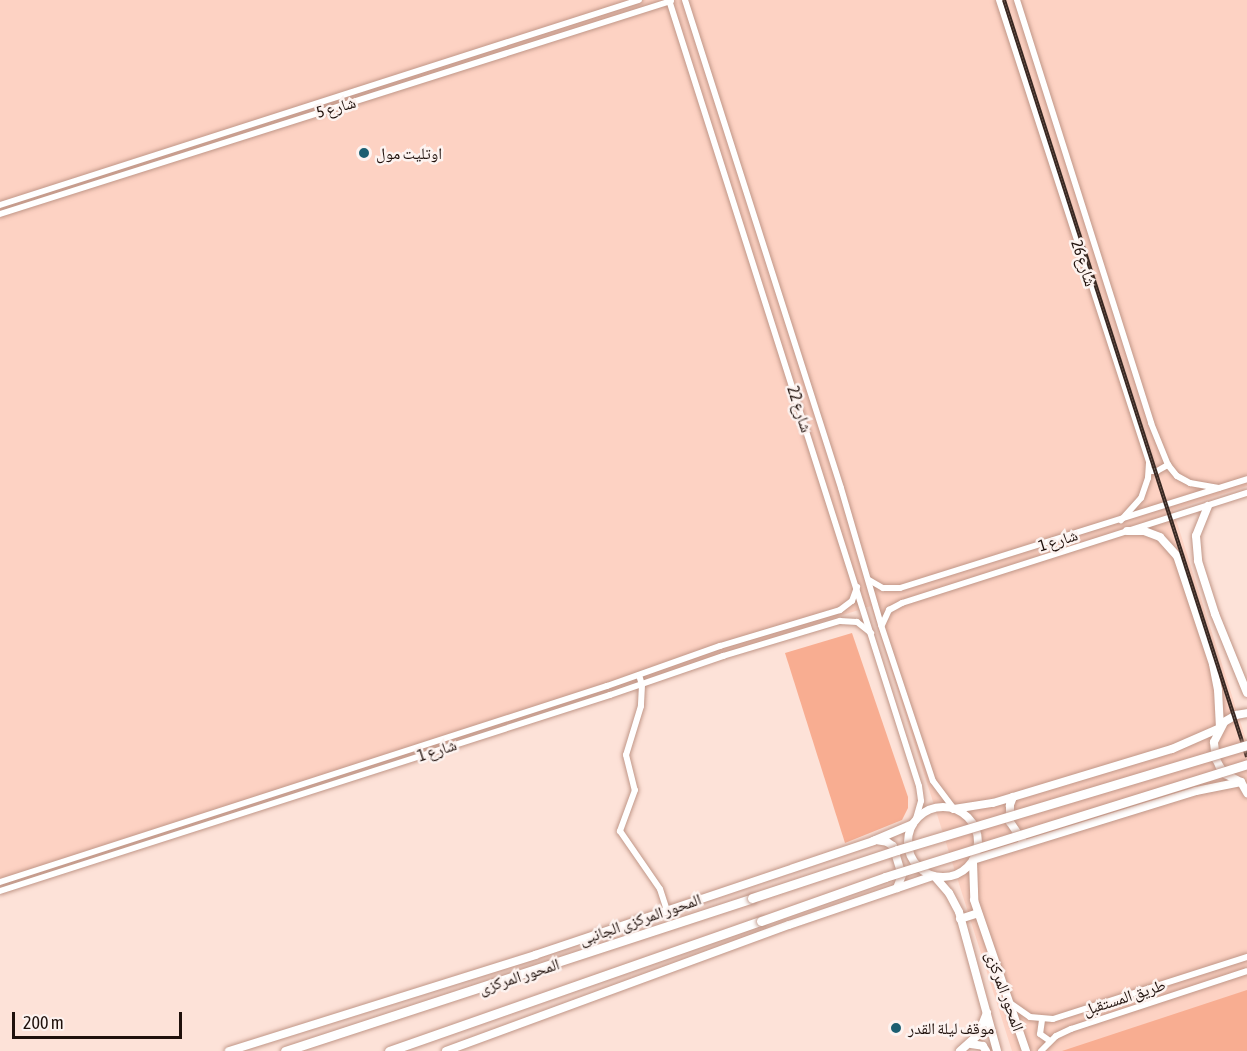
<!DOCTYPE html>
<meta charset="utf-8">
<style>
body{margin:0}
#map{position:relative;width:1247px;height:1051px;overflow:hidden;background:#fde2d8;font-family:"Asap Condensed","Noto Naskh Arabic",sans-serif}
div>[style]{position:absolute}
.built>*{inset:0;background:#fdd2c3}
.green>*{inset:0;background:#f8ad91}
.roads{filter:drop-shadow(0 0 2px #c09687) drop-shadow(0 0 2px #c09687)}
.minor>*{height:6px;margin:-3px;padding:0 3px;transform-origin:3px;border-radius:3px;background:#fff}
.tertiary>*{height:8px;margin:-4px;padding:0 4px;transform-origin:4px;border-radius:4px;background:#fff}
.secondary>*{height:8px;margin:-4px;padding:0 4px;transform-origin:4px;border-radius:4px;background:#fff}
.secondary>.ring{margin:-4px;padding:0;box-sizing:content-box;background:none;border:8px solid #fff;border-radius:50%}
.trunk>*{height:9px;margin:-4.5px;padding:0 4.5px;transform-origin:4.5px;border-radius:4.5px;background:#fff}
.rail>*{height:4px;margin-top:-2px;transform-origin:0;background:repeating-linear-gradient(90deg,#fdf3f0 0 4.5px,#392923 0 9px);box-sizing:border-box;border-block:2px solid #392923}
.bridges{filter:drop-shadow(0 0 2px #c09687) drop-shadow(0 0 2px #c09687)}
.trunk-bridge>*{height:9px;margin:-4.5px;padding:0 4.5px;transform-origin:4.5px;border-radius:4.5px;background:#fff}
.dots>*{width:16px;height:16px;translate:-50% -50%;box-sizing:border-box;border:3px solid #fdf3f0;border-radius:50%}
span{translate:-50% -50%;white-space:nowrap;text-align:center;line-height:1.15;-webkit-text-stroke:5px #fdf3f0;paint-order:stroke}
.street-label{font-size:16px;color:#1f100b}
.poi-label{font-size:16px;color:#1f100b}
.left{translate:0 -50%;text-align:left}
.scale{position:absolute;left:12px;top:1012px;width:170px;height:27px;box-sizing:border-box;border:3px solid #1f100b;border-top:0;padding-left:8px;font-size:18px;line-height:21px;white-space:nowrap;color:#1f100b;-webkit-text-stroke:4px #fdf3f0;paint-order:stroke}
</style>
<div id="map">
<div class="built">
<div style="clip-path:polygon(0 0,1247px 0,1247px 486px,1173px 510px,1247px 743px,1247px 1051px,1012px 1051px,871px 606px,0 886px)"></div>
</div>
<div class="green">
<div style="clip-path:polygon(852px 633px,908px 797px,908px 808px,902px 820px,845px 843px,785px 653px)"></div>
<div style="clip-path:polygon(1247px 990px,1247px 1051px,1062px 1051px)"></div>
</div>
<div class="roads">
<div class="minor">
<div style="left:669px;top:0;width:825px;rotate:72.36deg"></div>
<div style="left:919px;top:786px;width:15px;rotate:82deg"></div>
<div style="left:921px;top:801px;width:19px;rotate:106deg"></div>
<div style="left:685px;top:0;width:512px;rotate:72.27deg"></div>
<div style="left:841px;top:488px;width:143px;rotate:73.7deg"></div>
<div style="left:881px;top:625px;width:164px;rotate:71.6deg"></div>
<div style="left:933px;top:781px;width:35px;rotate:53deg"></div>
<div style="left:999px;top:0;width:487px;rotate:72deg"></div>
<div style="left:1149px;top:463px;width:15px;rotate:94deg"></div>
<div style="left:1148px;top:478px;width:21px;rotate:109deg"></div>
<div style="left:1141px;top:498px;width:30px;rotate:132deg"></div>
<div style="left:1017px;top:0;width:444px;rotate:72.4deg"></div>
<div style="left:1151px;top:423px;width:45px;rotate:68deg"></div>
<div style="left:1168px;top:465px;width:14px;rotate:51deg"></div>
<div style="left:1177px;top:476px;width:15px;rotate:28deg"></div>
<div style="left:1190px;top:483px;width:29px;rotate:10deg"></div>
<div style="left:0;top:205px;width:671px;rotate:-17.79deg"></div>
<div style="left:0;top:214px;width:704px;rotate:-17.61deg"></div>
<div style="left:1149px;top:471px;width:8px"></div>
<div style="left:1157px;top:471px;width:13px;rotate:-29deg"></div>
<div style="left:869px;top:580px;width:16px;rotate:30deg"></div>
<div style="left:883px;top:588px;width:17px"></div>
<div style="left:900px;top:588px;width:364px;rotate:-17.4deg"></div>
<div style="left:882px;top:625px;width:17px;rotate:-65deg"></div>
<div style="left:889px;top:610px;width:15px;rotate:-28deg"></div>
<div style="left:902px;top:603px;width:362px;rotate:-17.7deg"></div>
<div style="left:639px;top:675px;width:10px;rotate:73deg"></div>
<div style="left:642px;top:685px;width:21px;rotate:93deg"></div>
<div style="left:641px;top:706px;width:51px;rotate:107deg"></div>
<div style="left:626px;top:755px;width:36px;rotate:76deg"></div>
<div style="left:635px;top:790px;width:44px;rotate:110.1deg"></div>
<div style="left:620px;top:831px;width:70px;rotate:55.4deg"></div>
<div style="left:660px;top:889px;width:22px;rotate:72deg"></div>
<div style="left:0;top:882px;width:638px;rotate:-17.9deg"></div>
<div style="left:607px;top:686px;width:120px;rotate:-19.5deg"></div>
<div style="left:720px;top:646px;width:125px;rotate:-16.7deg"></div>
<div style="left:840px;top:610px;width:15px;rotate:-37deg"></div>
<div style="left:852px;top:601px;width:15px;rotate:-70deg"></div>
<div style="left:0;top:891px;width:641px;rotate:-17.81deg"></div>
<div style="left:610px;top:695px;width:120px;rotate:-19deg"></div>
<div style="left:723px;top:656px;width:122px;rotate:-16.7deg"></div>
<div style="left:840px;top:621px;width:17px;rotate:3deg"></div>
<div style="left:857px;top:622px;width:18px;rotate:38deg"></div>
<div style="left:1010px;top:1003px;width:24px;rotate:35deg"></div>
<div style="left:1030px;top:1017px;width:23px;rotate:5deg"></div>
<div style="left:1053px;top:1019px;width:204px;rotate:-17.7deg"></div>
<div style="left:1042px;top:1020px;width:14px;rotate:98deg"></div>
<div style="left:1040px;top:1034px;width:12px;rotate:35deg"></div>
<div style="left:1041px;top:1051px;width:21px;rotate:-45deg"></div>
<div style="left:1056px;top:1036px;width:17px;rotate:-25deg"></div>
<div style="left:1071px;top:1029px;width:185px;rotate:-18.2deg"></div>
</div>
<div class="tertiary">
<div style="left:971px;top:1044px;width:12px;rotate:9deg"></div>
<div style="left:983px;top:1046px;width:6px;rotate:59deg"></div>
<div style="left:960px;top:1051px;width:24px;rotate:-42deg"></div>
<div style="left:978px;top:1035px;width:24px;rotate:-68deg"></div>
</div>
<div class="secondary">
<div style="left:1208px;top:506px;width:32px;rotate:112deg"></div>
<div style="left:1196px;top:536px;width:25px;rotate:85deg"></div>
<div style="left:1198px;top:561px;width:56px;rotate:72.2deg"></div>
<div style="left:1215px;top:614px;width:85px;rotate:67.9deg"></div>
<div style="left:1241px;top:782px;width:18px;rotate:-153deg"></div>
<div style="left:1225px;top:774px;width:9px;rotate:-126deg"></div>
<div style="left:1220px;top:767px;width:9px;rotate:-117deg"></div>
<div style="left:1216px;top:759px;width:17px;rotate:-97deg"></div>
<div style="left:1214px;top:742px;width:22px;rotate:-63deg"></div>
<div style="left:1224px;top:722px;width:14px;rotate:-30deg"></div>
<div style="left:1236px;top:715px;width:11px;rotate:-10deg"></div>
<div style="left:1013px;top:797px;width:9px;rotate:111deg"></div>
<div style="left:1010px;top:805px;width:17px;rotate:90deg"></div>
<div style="left:1010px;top:822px;width:22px;rotate:56deg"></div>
<div class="ring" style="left:908px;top:807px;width:62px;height:62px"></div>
<div style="left:954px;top:809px;width:39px;rotate:-9deg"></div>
<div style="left:993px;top:803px;width:187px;rotate:-16.8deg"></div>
<div style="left:1172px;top:749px;width:52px;rotate:-23.6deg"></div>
<div style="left:1220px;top:728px;width:38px;rotate:-93deg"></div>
<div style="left:1218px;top:690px;width:26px;rotate:-101deg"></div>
<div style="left:1213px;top:664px;width:114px;rotate:-108.4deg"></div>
<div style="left:1177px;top:556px;width:25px;rotate:-132deg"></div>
<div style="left:1160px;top:537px;width:17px;rotate:-159deg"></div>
<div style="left:1144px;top:531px;width:17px;rotate:180deg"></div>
<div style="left:876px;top:840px;width:11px;rotate:10deg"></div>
<div style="left:887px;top:842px;width:7px;rotate:34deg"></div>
<div style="left:893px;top:846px;width:30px;rotate:73deg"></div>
<div style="left:902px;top:875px;width:14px;rotate:111deg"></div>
<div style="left:973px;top:860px;width:233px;rotate:-17.2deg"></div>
<div style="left:1196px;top:791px;width:46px;rotate:-11.3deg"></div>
<div style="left:1241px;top:782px;width:13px;rotate:61deg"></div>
<div style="left:973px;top:862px;width:38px;rotate:88deg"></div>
<div style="left:974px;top:900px;width:160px;rotate:71deg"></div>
<div style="left:935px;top:877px;width:21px;rotate:49deg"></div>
<div style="left:949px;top:893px;width:21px;rotate:62deg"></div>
<div style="left:959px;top:912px;width:144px;rotate:74.7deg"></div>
<div style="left:960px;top:919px;width:19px;rotate:-18deg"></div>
<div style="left:229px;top:1051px;width:321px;rotate:-17.4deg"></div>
<div style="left:535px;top:955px;width:357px;rotate:-18.6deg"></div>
<div style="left:873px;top:841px;width:43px;rotate:-23deg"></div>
<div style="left:446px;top:1051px;width:365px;rotate:-20.2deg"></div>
<div style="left:789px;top:925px;width:152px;rotate:-18.8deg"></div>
</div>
<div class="trunk">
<div style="left:285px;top:1051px;width:491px;rotate:-18.1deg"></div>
<div style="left:389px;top:1051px;width:394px;rotate:-19.3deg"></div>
</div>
</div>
<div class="rail">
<div style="left:1004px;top:0;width:795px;rotate:72.2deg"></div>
</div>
<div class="bridges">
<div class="trunk-bridge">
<div style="left:752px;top:898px;width:153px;rotate:-18.3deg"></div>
<div style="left:897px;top:850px;width:365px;rotate:-16.7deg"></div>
<div style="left:761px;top:921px;width:132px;rotate:-19.5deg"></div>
<div style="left:885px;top:877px;width:379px;rotate:-17.3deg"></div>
</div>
</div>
<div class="dots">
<div style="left:364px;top:153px;background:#1c5f72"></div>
<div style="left:896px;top:1028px;background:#1c5f72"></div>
</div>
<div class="street-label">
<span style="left:336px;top:107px;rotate:-16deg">شارع 5</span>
<span style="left:1084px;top:263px;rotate:72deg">شارع 26</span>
<span style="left:800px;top:409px;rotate:72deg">شارع 22</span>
<span style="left:1058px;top:540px;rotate:-17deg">شارع 1</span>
<span style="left:437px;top:750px;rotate:-18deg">شارع 1</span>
<span style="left:640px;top:919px;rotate:-19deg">المحور المركزى الجانبى</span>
<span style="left:519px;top:976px;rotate:-18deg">المحور المركزى</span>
<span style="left:1005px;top:991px;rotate:70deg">المحور المركزى</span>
<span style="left:1124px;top:997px;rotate:-18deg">طريق المستقبل</span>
</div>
<div class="poi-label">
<span class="left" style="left:376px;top:153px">اوتليت مول</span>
<span class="left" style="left:908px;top:1028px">موقف ليلة القدر</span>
</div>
<div class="scale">200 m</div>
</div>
